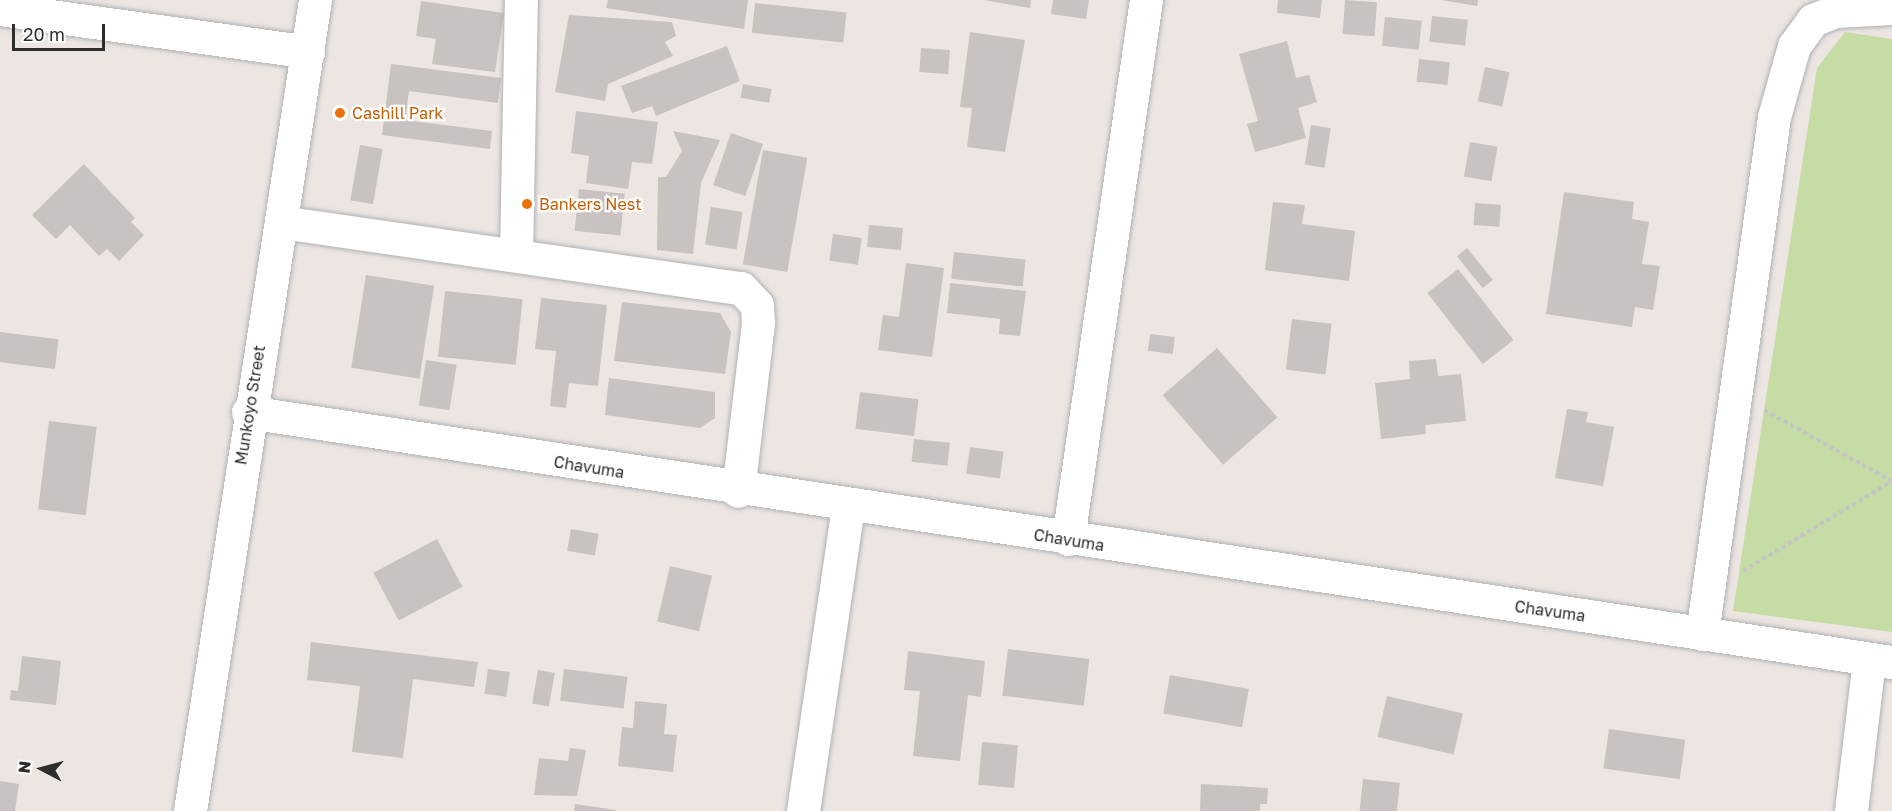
<!DOCTYPE html>
<style>
body{margin:0}
#map{position:relative;width:1892px;height:811px;overflow:hidden;background:#ede5e1;font-family:"Golos Text",sans-serif}
div>[style]{position:absolute}
.green>*{inset:0;background:#c5dda4}
.building>*{inset:0;background:#c8c2c0;transform-origin:0 0}
.path>*{height:4px;margin-top:-2px;transform-origin:0;background:repeating-linear-gradient(90deg,#c4c4c4 0 4.5px,transparent 0 7.5px)}
.roads{filter:drop-shadow(0 0 2px #adb2b7) drop-shadow(0 0 2px #adb2b7)}
.minor>*{height:33px;margin:-16.5px;padding:0 16.5px;transform-origin:16.5px;border-radius:16.5px;background:#fff}
.dots>*{width:16px;height:16px;translate:-50% -50%;box-sizing:border-box;border:3px solid #fff;border-radius:50%}
span{translate:-50% -50%;white-space:nowrap;text-align:center;line-height:1.15;-webkit-text-stroke:4.5px #fff;paint-order:stroke}
.food-label{font-size:16px;color:#c56008}
.left{translate:0 -50%;text-align:left}
.street-label{font-size:16px;color:#2d2d2d}
.north{position:absolute;left:12px;top:739px;width:60px;height:60px;-webkit-text-stroke:4px #fff;paint-order:stroke;rotate:276deg;font-size:16px;font-weight:700;line-height:24px;text-align:center;color:#2d2d2d}
.north::after{content:'';display:block;margin:auto;width:21px;height:27px;background:#2d2d2d;clip-path:polygon(50% 0,100% 100%,50% 72%,0 100%)}
.scale{position:absolute;left:12px;top:24px;width:93px;height:27px;box-sizing:border-box;border:3px solid #2d2d2d;border-top:0;padding-left:8px;font-size:18px;line-height:21px;white-space:nowrap;color:#2d2d2d;-webkit-text-stroke:4px #fff;paint-order:stroke}
</style>
<div id="map">
<div class="green">
<div style="clip-path:polygon(1845px 32px,1892px 39px,1892px 632px,1733px 611px,1817px 68px)"></div>
</div>
<div class="building">
<div style="clip-path:polygon(608px 0,748px 0,744px 29px,606px 8px)"></div>
<div style="clip-path:polygon(984px 0,1031px 0,1030px 8px)"></div>
<div style="clip-path:polygon(1053px 0,1089px 0,1086px 19px,1051px 14px)"></div>
<div style="clip-path:polygon(1278px 0,1322px 0,1320px 18px,1277px 13px)"></div>
<div style="left:1345px;top:0;width:32px;height:34px;rotate:4deg"></div>
<div style="clip-path:polygon(1441px 0,1478px 0,1477px 6px)"></div>
<div style="clip-path:polygon(421px 1px,504px 13px,495px 72px,432px 64px,436px 39px,416px 36px)"></div>
<div style="left:755px;top:3px;width:92px;height:30px;rotate:6deg"></div>
<div style="clip-path:polygon(569px 15px,672px 22px,676px 36px,665px 42px,673px 56px,608px 84px,605px 101px,555px 92px)"></div>
<div style="left:1432px;top:16px;width:36px;height:26px;rotate:6deg"></div>
<div style="left:1385px;top:17px;width:37px;height:29px;rotate:6deg"></div>
<div style="clip-path:polygon(970px 32px,1025px 40px,1005px 152px,967px 147px,972px 108px,960px 107px)"></div>
<div style="clip-path:polygon(1287px 41px,1296px 78px,1309px 75px,1317px 102px,1298px 108px,1306px 138px,1255px 152px,1247px 124px,1258px 121px,1239px 54px)"></div>
<div style="clip-path:polygon(727px 46px,740px 81px,656px 116px,652px 106px,632px 113px,621px 86px)"></div>
<div style="left:921px;top:48px;width:29px;height:24px;rotate:4deg"></div>
<div style="left:1419px;top:59px;width:31px;height:23px;rotate:6deg"></div>
<div style="clip-path:polygon(391px 64px,501px 78px,498px 103px,409px 91px,405px 120px,492px 131px,490px 149px,382px 135px)"></div>
<div style="left:1485px;top:67px;width:25px;height:35px;rotate:12deg"></div>
<div style="left:743px;top:84px;width:29px;height:14px;rotate:10deg"></div>
<div style="clip-path:polygon(576px 111px,658px 122px,652px 164px,632px 162px,628px 189px,586px 183px,589px 156px,571px 153px)"></div>
<div style="left:1311px;top:125px;width:20px;height:40px;rotate:9deg"></div>
<div style="clip-path:polygon(673px 131px,720px 140px,701px 183px,693px 254px,657px 250px,658px 177px,666px 177px,682px 151px)"></div>
<div style="left:731px;top:133px;width:34px;height:55px;rotate:19deg"></div>
<div style="left:1470px;top:142px;width:28px;height:35px;rotate:10deg"></div>
<div style="left:360px;top:145px;width:23px;height:56px;rotate:10deg"></div>
<div style="left:763px;top:150px;width:45px;height:116px;rotate:10deg"></div>
<div style="clip-path:polygon(84px 164px,135px 218px,131px 222px,144px 235px,119px 261px,107px 249px,99px 256px,70px 225px,56px 239px,32px 215px)"></div>
<div style="left:579px;top:189px;width:46px;height:42px;rotate:6deg"></div>
<div style="clip-path:polygon(1564px 192px,1634px 202px,1632px 219px,1649px 222px,1642px 264px,1660px 266px,1653px 310px,1635px 307px,1632px 327px,1546px 314px)"></div>
<div style="clip-path:polygon(1273px 202px,1305px 205px,1302px 224px,1355px 231px,1349px 281px,1265px 270px)"></div>
<div style="left:1475px;top:203px;width:26px;height:22px;rotate:4deg"></div>
<div style="left:711px;top:207px;width:32px;height:38px;rotate:9deg"></div>
<div style="left:869px;top:225px;width:34px;height:22px;rotate:5deg"></div>
<div style="left:833px;top:234px;width:29px;height:27px;rotate:8deg"></div>
<div style="left:1467px;top:248px;width:41px;height:13px;rotate:51deg"></div>
<div style="left:954px;top:252px;width:72px;height:27px;rotate:6deg"></div>
<div style="clip-path:polygon(906px 263px,944px 268px,932px 357px,878px 350px,883px 315px,899px 317px)"></div>
<div style="left:1458px;top:269px;width:90px;height:39px;rotate:52deg"></div>
<div style="left:366px;top:275px;width:69px;height:94px;rotate:9deg"></div>
<div style="clip-path:polygon(950px 283px,1026px 291px,1020px 336px,999px 334px,1000px 319px,947px 313px)"></div>
<div style="left:445px;top:291px;width:78px;height:66px;rotate:6deg"></div>
<div style="clip-path:polygon(541px 298px,607px 305px,598px 386px,569px 383px,566px 408px,550px 406px,556px 351px,535px 349px)"></div>
<div style="clip-path:polygon(622px 302px,720px 313px,731px 332px,725px 374px,614px 361px)"></div>
<div style="left:1292px;top:319px;width:40px;height:51px;rotate:7deg"></div>
<div style="left:0;top:332px;width:59px;height:30px;rotate:7deg"></div>
<div style="left:1150px;top:334px;width:25px;height:17px;rotate:7deg"></div>
<div style="left:1217px;top:348px;width:92px;height:72px;rotate:49deg"></div>
<div style="clip-path:polygon(1436px 359px,1438px 376px,1461px 374px,1466px 421px,1425px 425px,1426px 434px,1381px 439px,1375px 383px,1410px 379px,1409px 361px)"></div>
<div style="left:426px;top:360px;width:31px;height:46px;rotate:9deg"></div>
<div style="clip-path:polygon(609px 378px,715px 392px,715px 418px,700px 428px,605px 415px)"></div>
<div style="left:860px;top:392px;width:59px;height:37px;rotate:7deg"></div>
<div style="clip-path:polygon(1567px 409px,1588px 412px,1586px 422px,1614px 427px,1603px 486px,1555px 478px)"></div>
<div style="left:49px;top:421px;width:48px;height:89px;rotate:7deg"></div>
<div style="left:914px;top:439px;width:36px;height:23px;rotate:6deg"></div>
<div style="left:970px;top:447px;width:34px;height:27px;rotate:8deg"></div>
<div style="left:571px;top:529px;width:28px;height:22px;rotate:10deg"></div>
<div style="left:437px;top:539px;width:54px;height:72px;rotate:62deg"></div>
<div style="left:670px;top:566px;width:43px;height:57px;rotate:13deg"></div>
<div style="clip-path:polygon(311px 642px,478px 662px,474px 687px,413px 679px,403px 758px,352px 752px,360px 686px,307px 680px)"></div>
<div style="left:1008px;top:649px;width:82px;height:47px;rotate:7deg"></div>
<div style="clip-path:polygon(908px 651px,985px 661px,981px 697px,968px 695px,960px 761px,913px 756px,920px 691px,904px 690px)"></div>
<div style="clip-path:polygon(22px 656px,61px 661px,56px 705px,10px 700px,11px 690px,18px 691px)"></div>
<div style="left:488px;top:669px;width:22px;height:25px;rotate:8deg"></div>
<div style="left:564px;top:669px;width:64px;height:32px;rotate:7deg"></div>
<div style="left:538px;top:670px;width:17px;height:34px;rotate:10deg"></div>
<div style="left:1170px;top:675px;width:80px;height:39px;rotate:10deg"></div>
<div style="left:1387px;top:696px;width:78px;height:42px;rotate:13deg"></div>
<div style="clip-path:polygon(635px 701px,667px 704px,664px 734px,677px 735px,673px 772px,618px 766px,622px 727px,633px 728px)"></div>
<div style="left:1609px;top:729px;width:77px;height:40px;rotate:8deg"></div>
<div style="left:982px;top:742px;width:36px;height:43px;rotate:5deg"></div>
<div style="clip-path:polygon(570px 748px,586px 750px,577px 796px,534px 795px,539px 758px,568px 761px)"></div>
<div style="left:1363px;top:779px;width:37px;height:32px;rotate:6deg"></div>
<div style="clip-path:polygon(0 781px,19px 784px,15px 811px,0 811px)"></div>
<div style="clip-path:polygon(1201px 784px,1268px 788px,1267px 804px,1260px 804px,1260px 811px,1200px 811px)"></div>
<div style="clip-path:polygon(575px 804px,616px 810px,615px 811px,574px 811px)"></div>
</div>
<div class="path">
<div style="left:1764px;top:410px;width:146px;rotate:29deg"></div>
<div style="left:1743px;top:571px;width:174px;rotate:-31.1deg"></div>
</div>
<div class="roads">
<div class="minor">
<div style="left:0;top:9px;width:311px;rotate:7.9deg"></div>
<div style="left:281px;top:222px;width:465px;rotate:8.2deg"></div>
<div style="left:741px;top:288px;width:23px;rotate:47deg"></div>
<div style="left:757px;top:305px;width:18px;rotate:87deg"></div>
<div style="left:758px;top:323px;width:169px;rotate:96.8deg"></div>
<div style="left:516px;top:255px;width:255px;rotate:-88.9deg"></div>
<div style="left:248px;top:412px;width:1663px;rotate:8.65deg"></div>
<div style="left:1068px;top:539px;width:545px;rotate:-81.77deg"></div>
<div style="left:1702px;top:634px;width:522px;rotate:-82.07deg"></div>
<div style="left:1774px;top:117px;width:74px;rotate:-74.3deg"></div>
<div style="left:1794px;top:46px;width:32px;rotate:-54deg"></div>
<div style="left:1813px;top:20px;width:24px;rotate:-22deg"></div>
<div style="left:1835px;top:11px;width:57px;rotate:-3deg"></div>
<div style="left:190px;top:811px;width:821px;rotate:-81.24deg"></div>
<div style="left:803px;top:811px;width:308px;rotate:-81.6deg"></div>
<div style="left:1851px;top:811px;width:153px;rotate:-83.2deg"></div>
</div>
</div>
<div class="dots">
<div style="left:340px;top:113px;background:#e8710a"></div>
<div style="left:527px;top:204px;background:#e8710a"></div>
</div>
<div class="food-label">
<span class="left" style="left:352px;top:113px">Cashill Park</span>
<span class="left" style="left:539px;top:204px">Bankers Nest</span>
</div>
<div class="street-label">
<span style="left:250px;top:405px;rotate:-81deg">Munkoyo Street</span>
<span style="left:589px;top:467px;rotate:9deg">Chavuma</span>
<span style="left:1069px;top:540px;rotate:9deg">Chavuma</span>
<span style="left:1550px;top:611px;rotate:8deg">Chavuma</span>
</div>
<div class="north">N</div>
<div class="scale">20 m</div>
</div>
